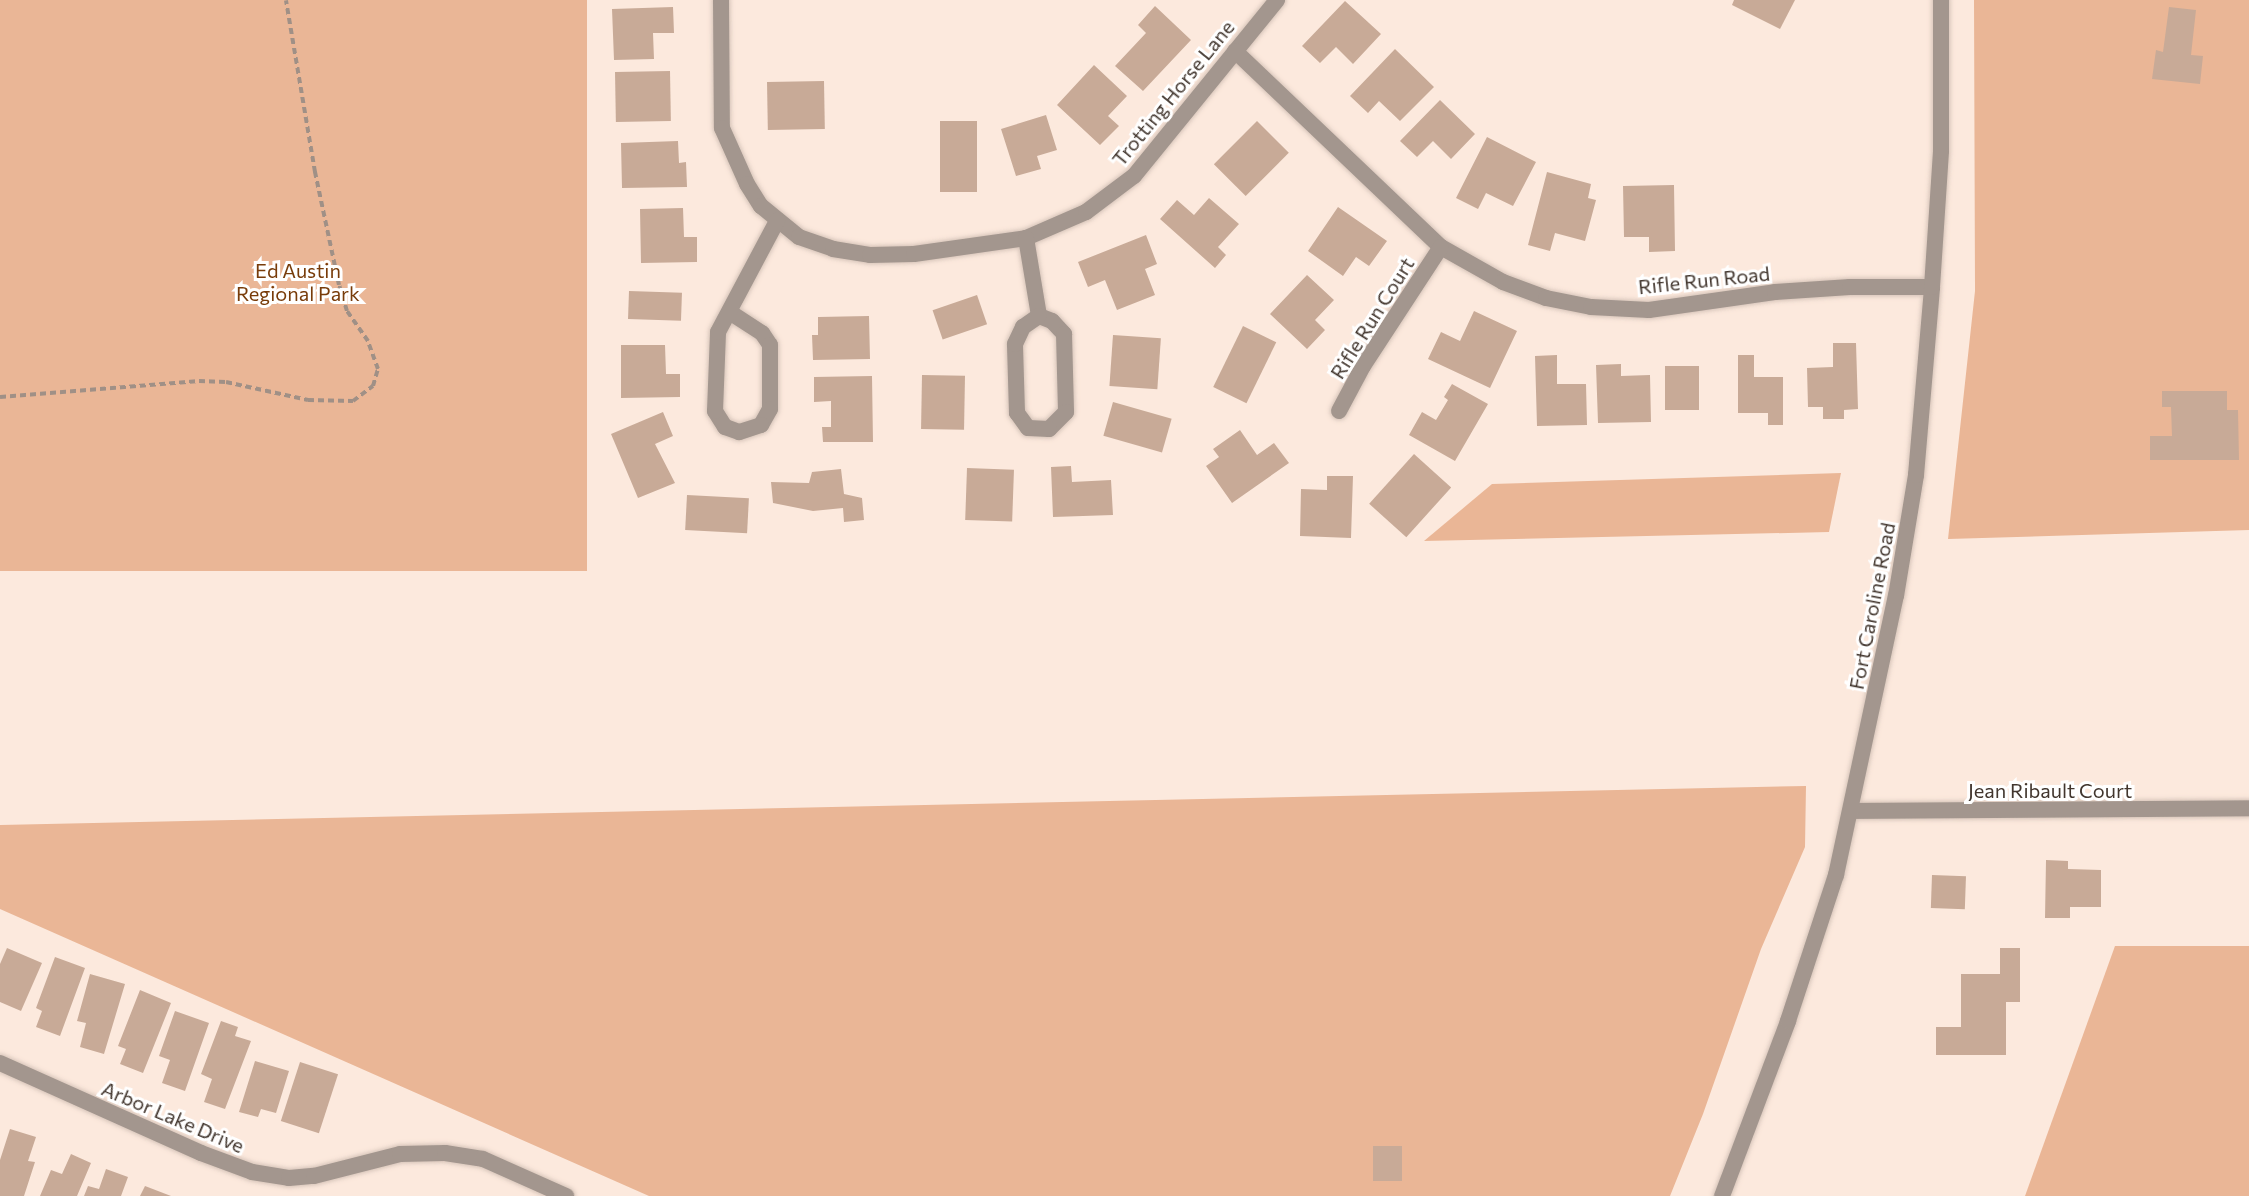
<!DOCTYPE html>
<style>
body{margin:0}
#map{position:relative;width:2249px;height:1196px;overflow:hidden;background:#fce9dd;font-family:Commissioner,sans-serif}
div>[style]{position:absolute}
.green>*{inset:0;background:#eab696;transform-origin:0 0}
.building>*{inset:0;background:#c8aa97;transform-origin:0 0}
.path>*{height:4px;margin-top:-2px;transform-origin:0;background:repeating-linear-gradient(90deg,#a09086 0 6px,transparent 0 10px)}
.roads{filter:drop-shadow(0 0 2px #d7c5ba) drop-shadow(0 0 2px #d7c5ba)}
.minor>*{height:16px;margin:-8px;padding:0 8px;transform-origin:8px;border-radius:8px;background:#a3968e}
.tertiary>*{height:16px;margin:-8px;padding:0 8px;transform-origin:8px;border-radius:8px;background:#a3968e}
span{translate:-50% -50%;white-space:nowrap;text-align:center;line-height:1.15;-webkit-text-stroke:6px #fff;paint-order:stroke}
.street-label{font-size:20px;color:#42362e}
.park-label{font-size:20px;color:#783c0a}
</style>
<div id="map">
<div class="green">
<div style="left:0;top:0;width:587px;height:571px"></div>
<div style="clip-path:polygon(1974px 0,2249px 0,2249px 530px,1948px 539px,1975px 291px)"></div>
<div style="clip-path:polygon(1841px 473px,1829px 532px,1424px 541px,1492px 484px)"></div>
<div style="clip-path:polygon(1806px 786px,1805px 847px,1761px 949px,1703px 1114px,1670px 1196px,649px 1196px,0 909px,0 825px)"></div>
<div style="clip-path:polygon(2115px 946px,2249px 946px,2249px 1196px,2025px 1196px)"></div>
</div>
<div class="building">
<div style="clip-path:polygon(1734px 0,1795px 0,1780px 29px,1732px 5px)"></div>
<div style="clip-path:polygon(1345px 1px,1381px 34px,1353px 64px,1336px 47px,1320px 63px,1302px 46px)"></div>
<div style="clip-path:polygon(1155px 6px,1191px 40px,1143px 91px,1115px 66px,1146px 33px,1138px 25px)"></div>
<div style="clip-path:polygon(673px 7px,674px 33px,653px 33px,654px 59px,614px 60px,612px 9px)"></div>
<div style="clip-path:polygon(2169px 7px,2196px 10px,2191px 55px,2203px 56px,2200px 84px,2152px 79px,2156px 50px,2163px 52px)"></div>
<div style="clip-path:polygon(1395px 49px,1434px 87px,1400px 121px,1379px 101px,1368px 113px,1350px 96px)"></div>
<div style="clip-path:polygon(1094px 65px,1127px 96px,1108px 116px,1119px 126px,1100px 145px,1057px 105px)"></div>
<div style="left:670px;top:71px;width:50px;height:55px;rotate:89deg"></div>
<div style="left:824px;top:81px;width:48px;height:57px;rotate:89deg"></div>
<div style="clip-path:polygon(1440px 100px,1475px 134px,1451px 159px,1433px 141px,1417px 157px,1400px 141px)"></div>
<div style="clip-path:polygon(1046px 115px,1057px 150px,1037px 156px,1041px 169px,1016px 176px,1001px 129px)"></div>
<div style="left:940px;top:121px;width:37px;height:71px"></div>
<div style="left:1257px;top:121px;width:45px;height:61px;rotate:45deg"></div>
<div style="clip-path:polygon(1487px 137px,1536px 162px,1513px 206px,1486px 193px,1478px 209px,1456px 198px)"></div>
<div style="clip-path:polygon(678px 141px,679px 163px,686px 162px,687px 187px,622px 188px,621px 143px)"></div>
<div style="clip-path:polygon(1547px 172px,1591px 184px,1588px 198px,1596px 200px,1585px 241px,1555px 233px,1550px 251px,1528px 245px)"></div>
<div style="clip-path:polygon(1674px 185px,1675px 251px,1649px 252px,1649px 237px,1624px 237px,1623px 186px)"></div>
<div style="clip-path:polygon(1209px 198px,1239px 224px,1218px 247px,1226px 255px,1215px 268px,1160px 219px,1177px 200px,1194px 215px)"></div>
<div style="clip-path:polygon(1338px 207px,1387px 241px,1369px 266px,1356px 257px,1343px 276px,1308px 251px)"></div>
<div style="clip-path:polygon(683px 208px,684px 237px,697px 237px,697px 262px,641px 263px,640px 209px)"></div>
<div style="clip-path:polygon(1146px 235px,1157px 264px,1145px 269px,1155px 295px,1117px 310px,1105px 280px,1088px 287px,1078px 262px)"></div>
<div style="clip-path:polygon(1307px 275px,1334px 300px,1315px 320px,1325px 330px,1307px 349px,1270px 314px)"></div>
<div style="left:629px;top:291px;width:53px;height:28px;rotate:2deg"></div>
<div style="left:977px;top:295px;width:31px;height:47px;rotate:71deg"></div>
<div style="clip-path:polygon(1474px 311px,1517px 331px,1490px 388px,1428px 359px,1441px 332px,1460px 341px)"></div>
<div style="clip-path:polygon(869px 316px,870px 359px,813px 360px,812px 335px,818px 335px,818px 317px)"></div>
<div style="left:1243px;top:326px;width:37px;height:68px;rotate:26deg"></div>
<div style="left:1113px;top:335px;width:48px;height:51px;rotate:4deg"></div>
<div style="clip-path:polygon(1833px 343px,1856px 343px,1858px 409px,1844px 410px,1844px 419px,1823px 419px,1823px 407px,1808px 407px,1807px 368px,1833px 367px)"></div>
<div style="clip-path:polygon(621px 345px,665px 345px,666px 374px,680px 374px,680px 397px,621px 398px)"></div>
<div style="clip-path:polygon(1557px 355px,1557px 384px,1586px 384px,1587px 425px,1537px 426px,1535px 356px)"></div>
<div style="clip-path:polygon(1738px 355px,1754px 355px,1754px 377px,1783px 377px,1783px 425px,1768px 425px,1768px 413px,1738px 413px)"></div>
<div style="clip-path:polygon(1621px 364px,1621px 376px,1650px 375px,1651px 422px,1598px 423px,1596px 365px)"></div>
<div style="left:1665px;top:366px;width:34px;height:44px"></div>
<div style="left:922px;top:375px;width:43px;height:54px;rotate:1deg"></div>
<div style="clip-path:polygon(872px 376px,873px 442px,823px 442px,822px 427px,831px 427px,831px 401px,814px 402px,814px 377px)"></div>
<div style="clip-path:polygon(1452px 384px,1488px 404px,1455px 461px,1409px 435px,1422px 412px,1436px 420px,1448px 400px,1444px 397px)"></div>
<div style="clip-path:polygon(2162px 391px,2227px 391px,2227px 410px,2238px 410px,2239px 460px,2150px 460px,2150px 436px,2172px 436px,2171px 407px,2162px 407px)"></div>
<div style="left:1113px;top:402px;width:61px;height:35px;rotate:16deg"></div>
<div style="clip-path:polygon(663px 412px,673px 436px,655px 444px,675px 483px,638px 498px,611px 434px)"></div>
<div style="clip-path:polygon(1240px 430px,1257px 455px,1274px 443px,1289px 463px,1232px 503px,1206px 466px,1219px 457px,1213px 449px)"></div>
<div style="left:1414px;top:454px;width:50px;height:67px;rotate:42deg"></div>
<div style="clip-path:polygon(1071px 466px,1072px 482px,1111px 480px,1113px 515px,1053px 517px,1051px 467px)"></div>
<div style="left:967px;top:468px;width:47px;height:52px;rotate:2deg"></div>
<div style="clip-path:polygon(841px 469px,844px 494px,862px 498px,864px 520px,844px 522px,843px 508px,813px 511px,773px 503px,771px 482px,809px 483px,812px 472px)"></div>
<div style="clip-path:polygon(1327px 476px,1353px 476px,1351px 538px,1300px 536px,1301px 489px,1327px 490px)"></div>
<div style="left:687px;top:495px;width:62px;height:35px;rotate:3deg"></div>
<div style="clip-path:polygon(2046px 860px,2068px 861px,2068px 869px,2101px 870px,2101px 907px,2070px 907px,2070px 918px,2045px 918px)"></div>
<div style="left:1932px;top:875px;width:34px;height:33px;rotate:2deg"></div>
<div style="clip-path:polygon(7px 948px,42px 963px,21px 1011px,0 1002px,0 964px)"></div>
<div style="clip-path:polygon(2000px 948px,2020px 948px,2020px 1002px,2006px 1002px,2006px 1055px,1936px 1055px,1936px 1027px,1961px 1027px,1961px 974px,2000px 974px)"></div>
<div style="clip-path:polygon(55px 957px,85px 968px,60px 1036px,36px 1027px,42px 1011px,36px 1008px)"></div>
<div style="clip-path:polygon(90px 974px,125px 984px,104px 1054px,80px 1047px,86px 1023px,77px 1021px)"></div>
<div style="clip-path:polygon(140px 990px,171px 1003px,143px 1073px,120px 1064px,126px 1049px,118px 1046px)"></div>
<div style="clip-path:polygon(175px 1011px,209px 1023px,185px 1091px,162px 1083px,170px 1060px,159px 1056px)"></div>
<div style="clip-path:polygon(221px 1021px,238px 1027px,235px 1036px,251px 1041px,225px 1109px,204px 1102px,212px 1079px,201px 1074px)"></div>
<div style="clip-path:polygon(255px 1061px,289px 1071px,276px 1113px,261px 1109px,258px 1117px,239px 1112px)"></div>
<div style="left:300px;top:1062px;width:40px;height:62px;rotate:18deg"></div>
<div style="clip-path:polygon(10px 1129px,36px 1137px,28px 1161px,35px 1162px,24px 1196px,0 1196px,0 1160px)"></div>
<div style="left:1373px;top:1146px;width:29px;height:35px"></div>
<div style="clip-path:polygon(71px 1154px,91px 1163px,77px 1196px,40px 1196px,51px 1170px,62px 1174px)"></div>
<div style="clip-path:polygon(106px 1169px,128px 1177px,121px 1196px,84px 1196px,88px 1186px,99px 1189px)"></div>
<div style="clip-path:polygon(145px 1186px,171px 1196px,140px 1196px)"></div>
</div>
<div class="path">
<div style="left:0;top:397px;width:200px;rotate:-4.6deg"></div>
<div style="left:199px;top:381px;width:27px;rotate:2deg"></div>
<div style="left:226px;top:382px;width:84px;rotate:12.4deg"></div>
<div style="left:308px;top:400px;width:45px;rotate:1.3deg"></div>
<div style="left:353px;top:401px;width:25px;rotate:-37deg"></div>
<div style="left:373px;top:386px;width:18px;rotate:-74deg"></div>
<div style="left:378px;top:369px;width:30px;rotate:-110deg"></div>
<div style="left:368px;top:341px;width:37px;rotate:-125deg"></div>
<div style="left:347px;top:311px;width:27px;rotate:-107deg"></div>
<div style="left:339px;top:285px;width:116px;rotate:-102deg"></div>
<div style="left:315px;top:172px;width:174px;rotate:-99.6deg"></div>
</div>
<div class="roads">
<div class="minor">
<div style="left:721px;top:0;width:128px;rotate:89.6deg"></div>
<div style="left:722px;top:128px;width:61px;rotate:65.9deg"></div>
<div style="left:747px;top:184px;width:26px;rotate:58deg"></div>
<div style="left:761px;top:206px;width:49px;rotate:39.2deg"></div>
<div style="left:799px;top:237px;width:36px;rotate:19deg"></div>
<div style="left:833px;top:249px;width:37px;rotate:9deg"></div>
<div style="left:870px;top:255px;width:44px;rotate:-1.3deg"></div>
<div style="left:914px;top:254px;width:113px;rotate:-8.1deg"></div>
<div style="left:1026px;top:238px;width:65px;rotate:-23.4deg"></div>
<div style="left:1086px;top:212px;width:60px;rotate:-36.9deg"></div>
<div style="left:1134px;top:176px;width:227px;rotate:-50.9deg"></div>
<div style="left:1235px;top:51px;width:284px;rotate:43.6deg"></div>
<div style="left:1441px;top:247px;width:71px;rotate:29.4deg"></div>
<div style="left:1503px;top:282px;width:46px;rotate:20.4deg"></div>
<div style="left:1546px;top:298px;width:46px;rotate:11.3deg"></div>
<div style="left:1591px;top:307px;width:58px;rotate:3deg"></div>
<div style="left:1649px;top:310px;width:127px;rotate:-8.1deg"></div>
<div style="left:1775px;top:292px;width:75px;rotate:-3.8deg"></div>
<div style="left:1850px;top:287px;width:82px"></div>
<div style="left:1026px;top:238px;width:79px;rotate:80.5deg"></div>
<div style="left:731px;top:313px;width:37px;rotate:33deg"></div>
<div style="left:762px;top:333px;width:14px;rotate:56deg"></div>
<div style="left:770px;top:345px;width:64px;rotate:90deg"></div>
<div style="left:770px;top:409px;width:18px;rotate:119deg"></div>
<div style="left:761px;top:425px;width:23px;rotate:162deg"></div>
<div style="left:739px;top:432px;width:15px;rotate:-160deg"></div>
<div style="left:725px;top:427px;width:19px;rotate:-122deg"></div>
<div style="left:715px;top:411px;width:79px;rotate:-87.8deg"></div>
<div style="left:718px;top:332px;width:126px;rotate:-62deg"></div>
<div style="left:1039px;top:316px;width:14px;rotate:21deg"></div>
<div style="left:1052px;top:321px;width:18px;rotate:47deg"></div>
<div style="left:1064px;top:334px;width:78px;rotate:88.5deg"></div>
<div style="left:1066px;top:412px;width:24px;rotate:135deg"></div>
<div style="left:1049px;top:429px;width:21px;rotate:-177deg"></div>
<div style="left:1028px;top:428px;width:19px;rotate:-126deg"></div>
<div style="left:1017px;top:413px;width:69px;rotate:-91.7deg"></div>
<div style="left:1015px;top:344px;width:19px;rotate:-65deg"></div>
<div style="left:1023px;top:327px;width:19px;rotate:-35deg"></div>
<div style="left:1339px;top:411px;width:51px;rotate:-61.9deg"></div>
<div style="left:1363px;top:366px;width:142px;rotate:-56.8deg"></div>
<div style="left:1852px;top:811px;width:397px;rotate:-0.4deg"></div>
<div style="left:0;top:1063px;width:220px;rotate:24.1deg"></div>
<div style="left:201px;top:1153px;width:54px;rotate:20.4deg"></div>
<div style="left:252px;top:1172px;width:37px;rotate:9deg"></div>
<div style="left:289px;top:1178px;width:25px;rotate:-5deg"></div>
<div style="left:314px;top:1176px;width:89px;rotate:-14.3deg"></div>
<div style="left:400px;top:1154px;width:45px;rotate:-1.3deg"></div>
<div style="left:445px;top:1153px;width:38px;rotate:9deg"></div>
<div style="left:483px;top:1159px;width:91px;rotate:24deg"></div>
</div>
<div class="tertiary">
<div style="left:1722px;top:1196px;width:187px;rotate:-69.3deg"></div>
<div style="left:1788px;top:1021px;width:154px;rotate:-71.8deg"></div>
<div style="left:1836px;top:875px;width:285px;rotate:-77.9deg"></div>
<div style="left:1896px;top:596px;width:123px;rotate:-80.6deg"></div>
<div style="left:1916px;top:475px;width:189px;rotate:-85.1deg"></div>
<div style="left:1932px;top:287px;width:136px;rotate:-86.2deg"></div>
<div style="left:1941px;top:151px;width:151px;rotate:-90deg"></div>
</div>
</div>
<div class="street-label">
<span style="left:1173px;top:93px;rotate:-51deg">Trotting Horse Lane</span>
<span style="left:1704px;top:280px;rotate:-6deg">Rifle Run Road</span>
<span style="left:1372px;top:318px;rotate:-58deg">Rifle Run Court</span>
<span style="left:1872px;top:606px;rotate:-79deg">Fort Caroline Road</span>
<span style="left:2050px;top:790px">Jean Ribault Court</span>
<span style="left:173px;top:1117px;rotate:23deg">Arbor Lake Drive</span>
</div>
<div class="park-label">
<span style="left:298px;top:282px">Ed Austin<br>Regional Park</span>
</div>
</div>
